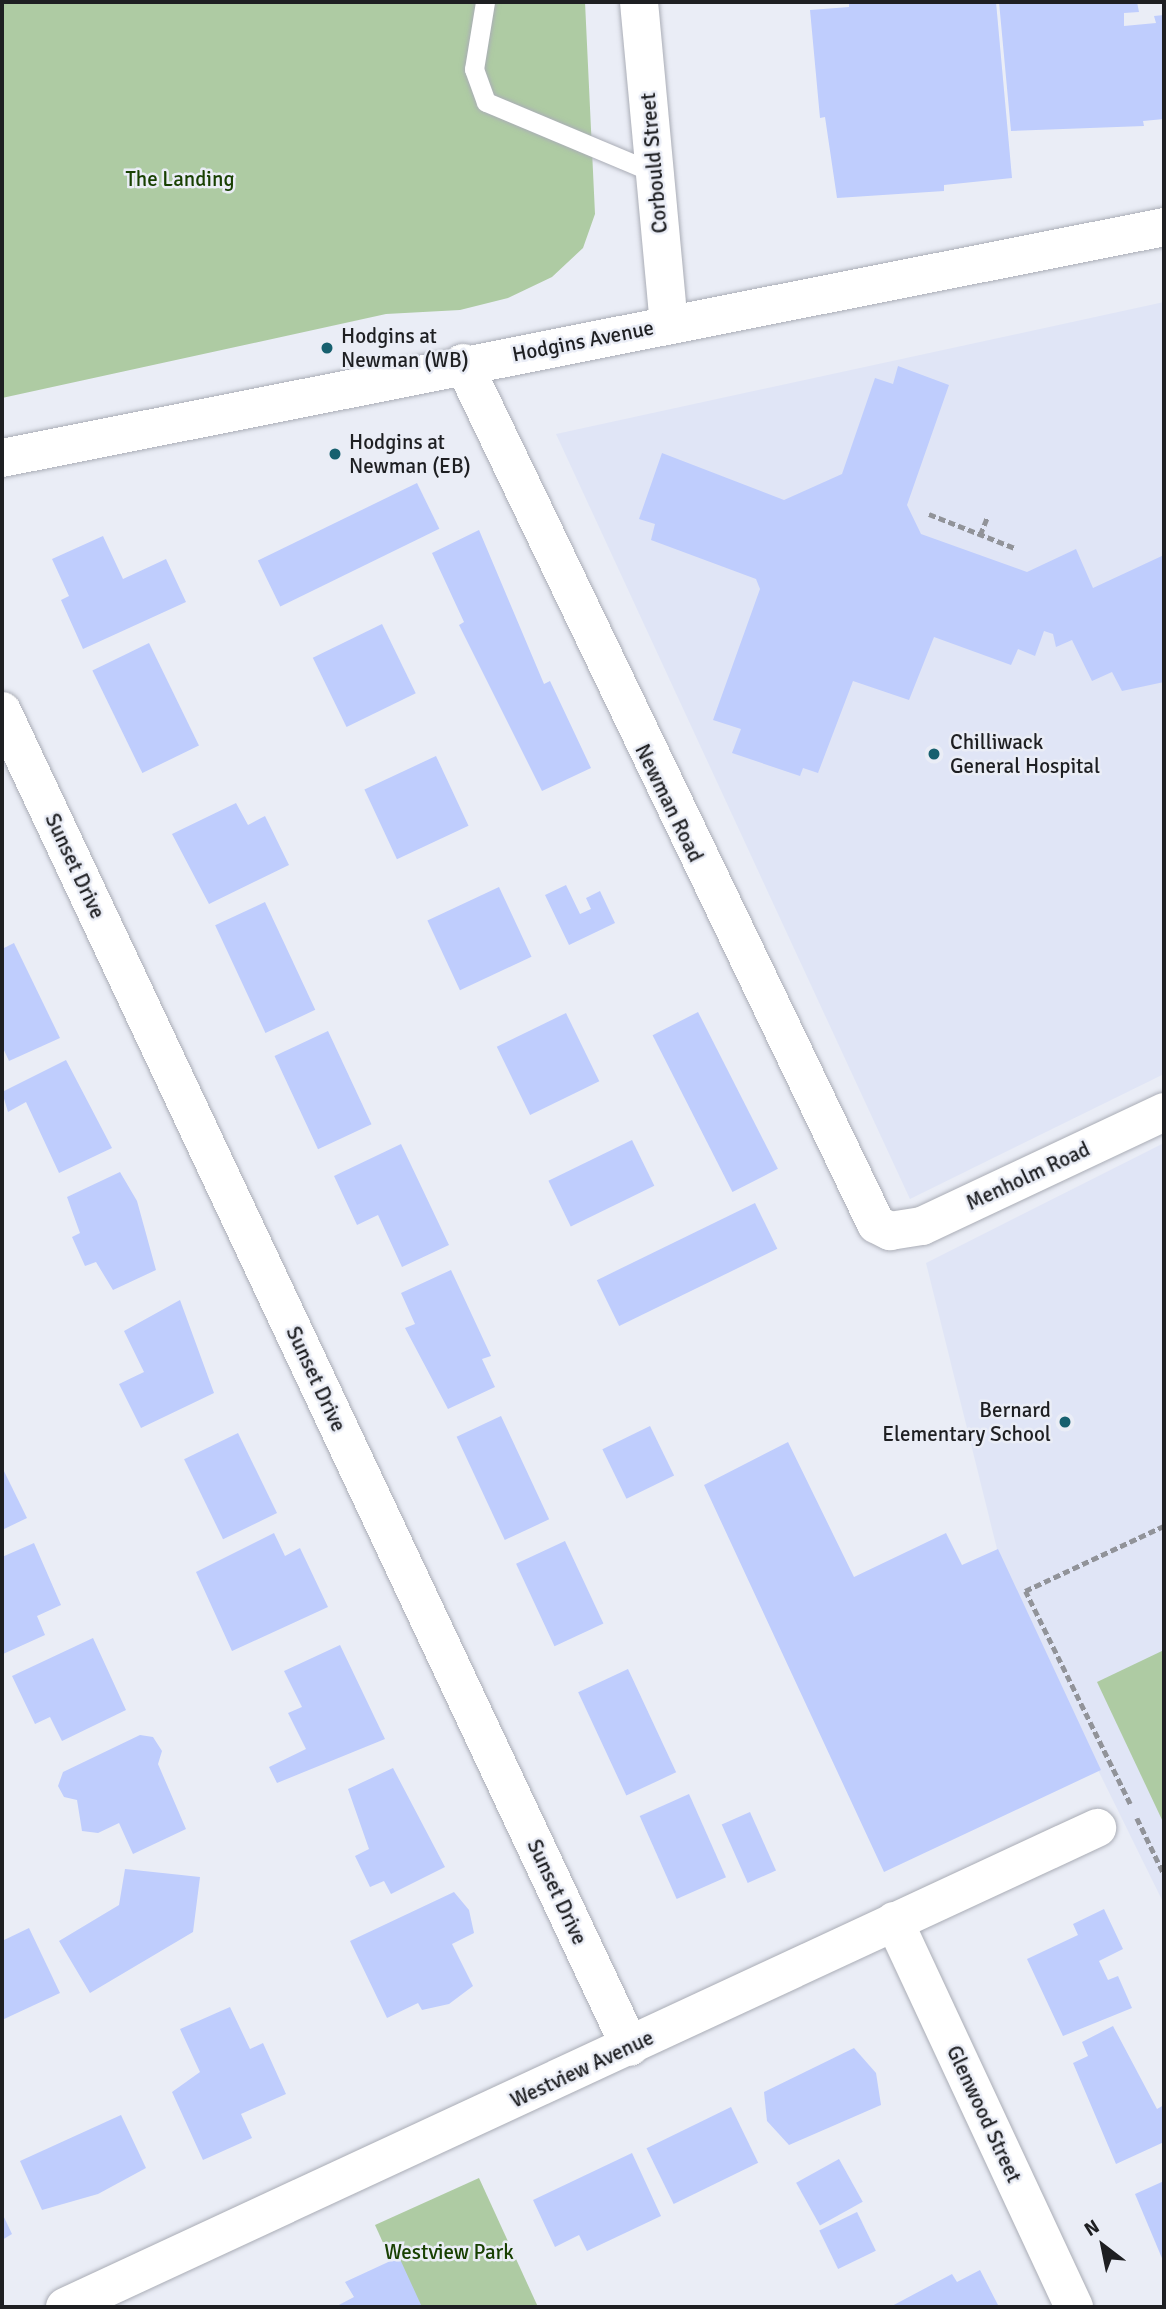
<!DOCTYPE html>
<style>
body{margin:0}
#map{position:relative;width:1166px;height:2309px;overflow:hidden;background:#eaedf6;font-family:Signika,sans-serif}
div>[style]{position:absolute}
.built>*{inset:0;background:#e0e5f6}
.green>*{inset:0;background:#aecba3}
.building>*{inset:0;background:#bfcdfd;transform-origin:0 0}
.path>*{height:4.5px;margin-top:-2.25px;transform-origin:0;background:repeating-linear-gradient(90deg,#919399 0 7px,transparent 0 10.5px)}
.roads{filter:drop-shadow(0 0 2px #aaadb6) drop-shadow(0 0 2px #aaadb6)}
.lane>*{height:19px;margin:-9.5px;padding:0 9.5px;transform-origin:9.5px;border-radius:9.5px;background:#fff}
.street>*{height:38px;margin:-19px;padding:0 19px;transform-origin:19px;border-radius:19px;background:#fff}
.secondary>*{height:38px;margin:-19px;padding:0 19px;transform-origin:19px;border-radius:19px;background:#fff}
.dots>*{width:19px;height:19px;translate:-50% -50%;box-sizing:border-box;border:4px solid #eaedf6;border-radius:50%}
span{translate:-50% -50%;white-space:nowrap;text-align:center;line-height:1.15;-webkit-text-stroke:5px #eaedf6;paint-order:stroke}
.street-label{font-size:21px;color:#1e1f22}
.park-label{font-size:21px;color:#184002}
.poi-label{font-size:21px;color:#1e1f22}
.left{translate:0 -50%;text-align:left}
.right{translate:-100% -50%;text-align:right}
.frame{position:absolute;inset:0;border:4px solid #1e1f22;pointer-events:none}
.north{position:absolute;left:1068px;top:2211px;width:70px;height:70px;-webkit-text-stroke:5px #eaedf6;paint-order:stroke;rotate:328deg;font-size:19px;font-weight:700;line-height:28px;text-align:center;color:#1e1f22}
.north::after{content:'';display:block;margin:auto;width:24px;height:32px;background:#1e1f22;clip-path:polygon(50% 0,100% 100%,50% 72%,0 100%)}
</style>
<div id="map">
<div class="built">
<div style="clip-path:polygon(1164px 302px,1164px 1074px,910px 1199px,556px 434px)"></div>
<div style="clip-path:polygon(1164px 1143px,1164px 1904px,1005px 1581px,926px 1263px)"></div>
</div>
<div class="green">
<div style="clip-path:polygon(2px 2px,585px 2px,595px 214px,583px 248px,552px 277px,508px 298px,460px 310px,386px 314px,2px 398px)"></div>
<div style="clip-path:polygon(1164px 1650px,1164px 1824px,1097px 1682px)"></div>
<div style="clip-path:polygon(479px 2178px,538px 2307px,412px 2307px,375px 2225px)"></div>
</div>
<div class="building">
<div style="clip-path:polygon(849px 2px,996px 2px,1012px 178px,944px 185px,944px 191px,837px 198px,825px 117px,820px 118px,810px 10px,849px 7px)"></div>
<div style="clip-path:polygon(999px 2px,1137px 2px,1139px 12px,1124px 13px,1124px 26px,1156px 23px,1154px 16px,1164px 15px,1164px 119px,1143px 121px,1144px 126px,1011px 131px)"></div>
<div style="clip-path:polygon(898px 366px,949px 385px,907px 505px,921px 534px,1027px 572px,1076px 549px,1093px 588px,1164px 555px,1164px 682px,1122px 691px,1112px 672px,1092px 681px,1072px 640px,1056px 647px,1053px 634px,1044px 631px,1035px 656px,1018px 649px,1011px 665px,934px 637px,909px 700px,853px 681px,818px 773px,803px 768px,800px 776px,732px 753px,741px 729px,713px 720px,760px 589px,756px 579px,651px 540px,655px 524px,639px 519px,662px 453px,784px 500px,842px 474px,875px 378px,893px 384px)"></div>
<div style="left:417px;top:483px;width:51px;height:177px;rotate:64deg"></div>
<div style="clip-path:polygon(479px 530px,544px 684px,550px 681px,591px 768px,542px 791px,459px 625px,464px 622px,432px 553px)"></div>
<div style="clip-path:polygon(103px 536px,123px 579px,166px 559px,186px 602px,83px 649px,61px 600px,69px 596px,52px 559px)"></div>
<div style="left:382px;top:624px;width:77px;height:77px;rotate:64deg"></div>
<div style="left:149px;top:643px;width:114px;height:63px;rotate:64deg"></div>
<div style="left:436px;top:756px;width:77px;height:79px;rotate:65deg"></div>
<div style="clip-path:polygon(236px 803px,248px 825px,265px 816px,289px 865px,209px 904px,172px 834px)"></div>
<div style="clip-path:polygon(566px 885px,580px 914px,591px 909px,586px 898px,600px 891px,615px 923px,569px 945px,545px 895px)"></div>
<div style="left:499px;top:887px;width:77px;height:79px;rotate:65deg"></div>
<div style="left:265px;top:902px;width:119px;height:55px;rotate:65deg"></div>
<div style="clip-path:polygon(14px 943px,60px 1038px,9px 1061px,2px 1046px,2px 949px)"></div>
<div style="left:698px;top:1012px;width:176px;height:51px;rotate:63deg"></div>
<div style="left:566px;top:1013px;width:76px;height:77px;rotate:64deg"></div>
<div style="left:328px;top:1031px;width:103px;height:59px;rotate:65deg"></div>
<div style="clip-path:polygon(66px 1060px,112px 1148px,59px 1173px,26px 1102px,8px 1112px,2px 1092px)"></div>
<div style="left:632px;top:1140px;width:51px;height:93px;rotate:64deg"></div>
<div style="clip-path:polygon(401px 1144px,449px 1245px,402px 1267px,378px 1215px,357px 1225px,334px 1176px)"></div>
<div style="clip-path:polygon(120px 1172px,137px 1201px,156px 1270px,113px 1290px,96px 1262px,85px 1266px,72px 1237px,80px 1233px,67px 1197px)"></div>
<div style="left:755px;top:1203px;width:51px;height:176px;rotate:64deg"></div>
<div style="clip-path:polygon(451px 1270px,491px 1356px,482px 1359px,495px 1387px,448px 1409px,405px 1328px,415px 1324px,401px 1293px)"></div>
<div style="clip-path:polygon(180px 1300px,214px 1393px,141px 1428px,119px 1384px,144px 1372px,124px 1331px)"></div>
<div style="left:501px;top:1416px;width:114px;height:49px;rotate:65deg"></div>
<div style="left:650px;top:1426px;width:55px;height:53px;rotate:64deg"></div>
<div style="left:238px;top:1433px;width:89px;height:60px;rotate:64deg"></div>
<div style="clip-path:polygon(788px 1442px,854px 1577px,946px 1533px,962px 1565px,998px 1549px,1101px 1770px,884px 1872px,704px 1485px)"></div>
<div style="clip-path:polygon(2px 1467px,27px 1518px,2px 1530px)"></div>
<div style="clip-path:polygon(274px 1533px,285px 1556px,300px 1548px,328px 1607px,232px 1651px,196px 1572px)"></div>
<div style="left:565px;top:1541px;width:91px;height:54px;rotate:65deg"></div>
<div style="clip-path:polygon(34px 1543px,61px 1605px,37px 1616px,45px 1635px,3px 1654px,2px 1557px)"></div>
<div style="clip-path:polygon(93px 1638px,126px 1710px,62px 1741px,50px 1717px,35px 1724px,12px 1676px)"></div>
<div style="clip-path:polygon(340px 1645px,385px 1739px,277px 1783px,269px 1767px,306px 1749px,288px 1713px,302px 1707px,284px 1671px)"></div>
<div style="left:628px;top:1669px;width:114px;height:55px;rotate:65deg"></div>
<div style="clip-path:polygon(140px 1735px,153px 1737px,162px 1751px,158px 1764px,186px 1829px,133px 1854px,119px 1823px,98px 1833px,82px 1831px,77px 1800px,64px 1797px,58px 1786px,63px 1772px)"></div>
<div style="clip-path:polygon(393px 1768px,445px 1867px,391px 1894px,384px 1881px,370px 1887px,355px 1856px,369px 1849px,348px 1789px)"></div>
<div style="left:689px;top:1794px;width:91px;height:54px;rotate:66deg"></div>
<div style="left:750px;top:1812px;width:64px;height:31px;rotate:66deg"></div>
<div style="clip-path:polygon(125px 1869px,200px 1877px,193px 1932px,90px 1993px,59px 1941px,119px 1905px)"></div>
<div style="clip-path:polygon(454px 1892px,469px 1910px,474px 1933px,452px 1944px,473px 1986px,449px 2004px,422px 2010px,418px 2003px,387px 2018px,350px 1941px)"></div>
<div style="clip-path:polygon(1104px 1909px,1123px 1949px,1099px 1961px,1108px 1980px,1118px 1976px,1132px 2008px,1063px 2036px,1027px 1959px,1078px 1935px,1073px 1924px)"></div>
<div style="clip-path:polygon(29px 1928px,60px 1993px,2px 2020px,2px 1941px)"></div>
<div style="clip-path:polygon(230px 2007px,250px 2049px,263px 2043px,286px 2094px,241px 2114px,252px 2138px,203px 2160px,172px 2092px,200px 2072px,180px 2029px)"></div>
<div style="clip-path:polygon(1113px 2026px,1157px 2109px,1164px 2105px,1164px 2142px,1116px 2164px,1073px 2063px,1088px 2056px,1082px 2042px)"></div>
<div style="clip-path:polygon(854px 2048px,876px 2073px,881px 2105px,789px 2145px,767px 2121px,764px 2092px)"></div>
<div style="left:731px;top:2107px;width:62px;height:94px;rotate:64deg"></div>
<div style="clip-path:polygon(121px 2115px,146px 2168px,98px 2194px,42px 2210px,20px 2161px)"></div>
<div style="clip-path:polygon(632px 2153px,661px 2216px,587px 2251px,579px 2235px,555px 2247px,533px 2200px)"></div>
<div style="left:839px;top:2159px;width:49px;height:49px;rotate:61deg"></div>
<div style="clip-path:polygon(1164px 2181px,1164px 2263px,1135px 2194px)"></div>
<div style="left:857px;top:2212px;width:43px;height:42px;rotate:64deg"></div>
<div style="clip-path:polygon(2px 2213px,12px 2234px,2px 2240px)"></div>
<div style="clip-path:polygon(399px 2257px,422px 2307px,335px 2307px,354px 2297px,345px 2282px)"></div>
<div style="clip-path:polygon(980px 2270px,998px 2305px,993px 2307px,890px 2307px,952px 2274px,957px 2282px)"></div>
</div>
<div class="path">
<div style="left:929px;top:514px;width:92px;rotate:21.6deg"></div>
<div style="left:980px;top:535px;width:18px;rotate:-68deg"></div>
<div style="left:1130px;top:1804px;width:237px;rotate:-116.2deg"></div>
<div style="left:1025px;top:1591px;width:153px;rotate:-25.1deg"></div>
<div style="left:1137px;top:1818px;width:62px;rotate:64.3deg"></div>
</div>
<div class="roads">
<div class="lane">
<div style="left:485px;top:2px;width:68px;rotate:99.3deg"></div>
<div style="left:474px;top:69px;width:35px;rotate:70deg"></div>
<div style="left:486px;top:102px;width:183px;rotate:22.8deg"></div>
</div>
<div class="street">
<div style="left:639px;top:2px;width:324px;rotate:84.7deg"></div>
<div style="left:463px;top:363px;width:955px;rotate:64.37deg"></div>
<div style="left:876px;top:1224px;width:16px;rotate:27deg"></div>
<div style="left:890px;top:1231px;width:32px;rotate:-9deg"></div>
<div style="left:922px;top:1226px;width:268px;rotate:-25.2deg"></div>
<div style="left:2px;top:711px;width:1476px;rotate:64.82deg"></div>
<div style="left:894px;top:1921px;width:426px;rotate:65deg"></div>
<div style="left:65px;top:2307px;width:1138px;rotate:-24.9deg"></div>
</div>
<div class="secondary">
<div style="left:2px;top:458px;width:1185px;rotate:-11.24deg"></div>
</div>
</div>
<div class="dots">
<div style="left:327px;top:348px;background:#17606f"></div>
<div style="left:335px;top:454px;background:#17606f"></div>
<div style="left:934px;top:754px;background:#17606f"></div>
<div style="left:1065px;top:1422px;background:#17606f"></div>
</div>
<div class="street-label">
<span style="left:654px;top:163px;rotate:-95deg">Corbould Street</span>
<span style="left:583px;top:341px;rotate:-11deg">Hodgins Avenue</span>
<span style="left:669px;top:803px;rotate:64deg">Newman Road</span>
<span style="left:75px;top:866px;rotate:65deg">Sunset Drive</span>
<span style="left:1028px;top:1176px;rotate:-25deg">Menholm Road</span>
<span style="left:316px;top:1379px;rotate:65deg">Sunset Drive</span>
<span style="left:557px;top:1892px;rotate:65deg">Sunset Drive</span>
<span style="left:582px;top:2069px;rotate:-25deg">Westview Avenue</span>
<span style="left:984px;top:2114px;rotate:65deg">Glenwood Street</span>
</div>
<div class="park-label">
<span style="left:180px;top:179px">The Landing</span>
<span style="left:449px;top:2252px">Westview Park</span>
</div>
<div class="poi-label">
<span class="left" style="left:341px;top:348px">Hodgins at<br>Newman (WB)</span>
<span class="left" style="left:349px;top:454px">Hodgins at<br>Newman (EB)</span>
<span class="left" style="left:950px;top:754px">Chilliwack<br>General Hospital</span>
<span class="right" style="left:1051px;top:1422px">Bernard<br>Elementary School</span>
</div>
<div class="frame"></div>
<div class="north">N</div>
</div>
